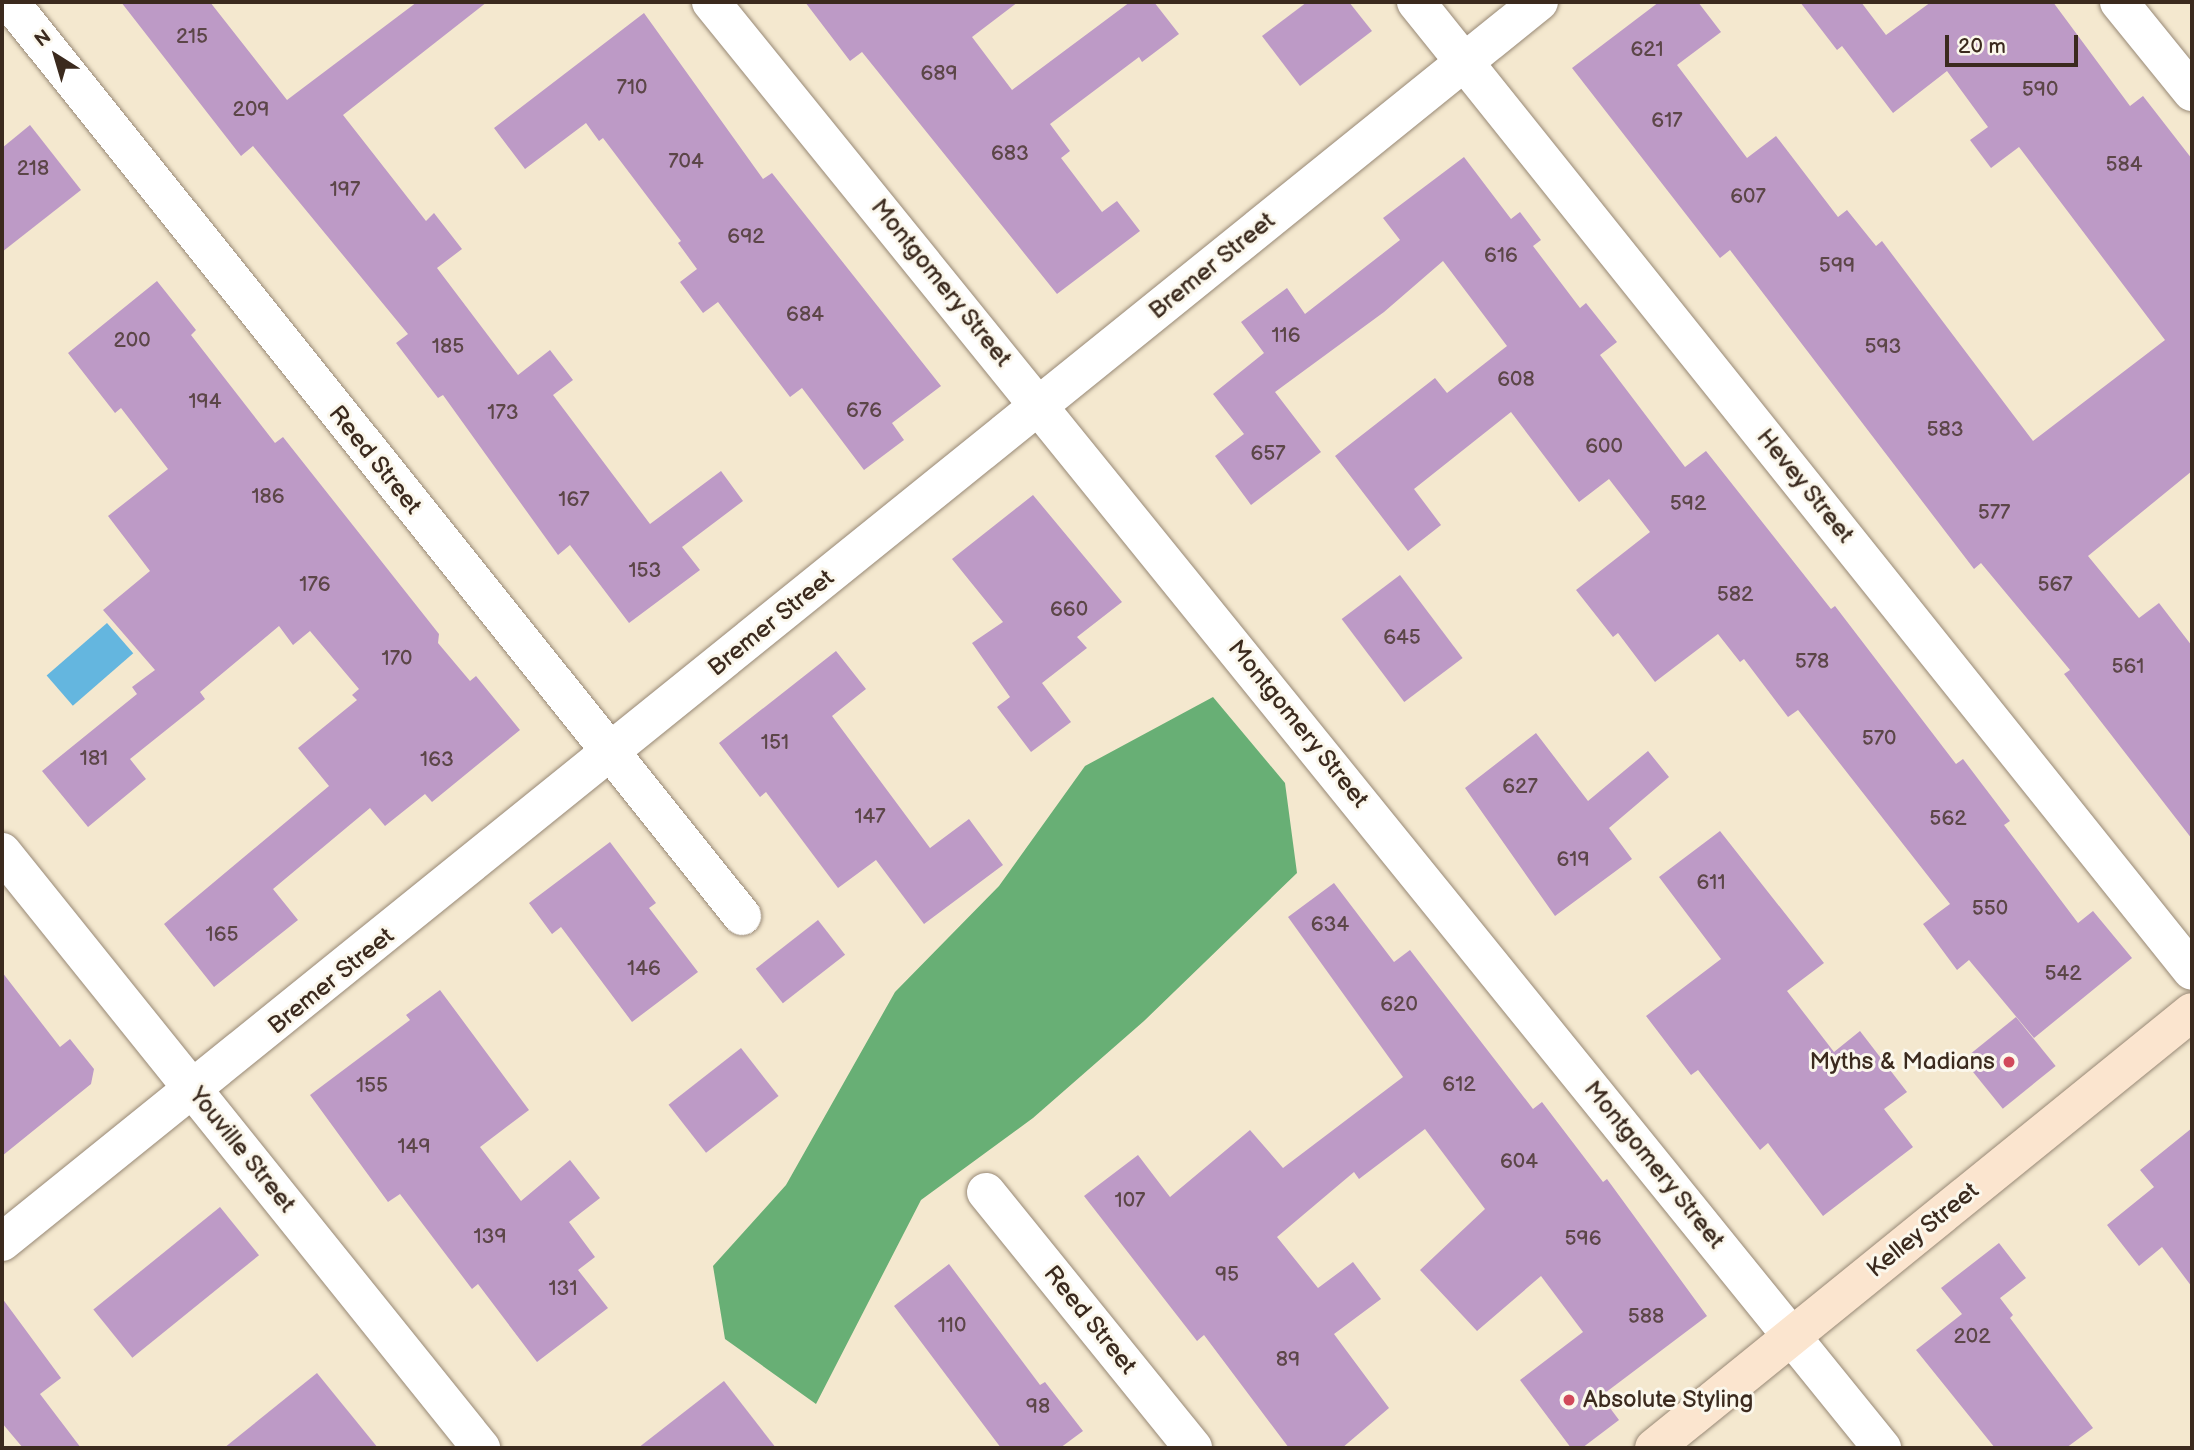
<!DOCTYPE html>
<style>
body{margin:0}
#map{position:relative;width:2194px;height:1450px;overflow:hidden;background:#f4e8cf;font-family:"Balsamiq Sans",sans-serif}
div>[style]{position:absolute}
.forest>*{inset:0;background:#68af75}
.water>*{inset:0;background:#64b6df;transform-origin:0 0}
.building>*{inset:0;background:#bd9ac6;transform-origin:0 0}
.roads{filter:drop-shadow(0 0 2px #988976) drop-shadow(0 0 2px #988976)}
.street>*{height:38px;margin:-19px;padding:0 19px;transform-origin:19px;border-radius:19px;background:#fff}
.secondary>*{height:38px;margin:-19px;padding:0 19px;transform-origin:19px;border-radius:19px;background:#fbe5cf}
.dots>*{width:19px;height:19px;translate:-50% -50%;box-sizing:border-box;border:4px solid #fbf7ec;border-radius:50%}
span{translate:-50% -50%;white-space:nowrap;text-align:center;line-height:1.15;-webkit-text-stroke:6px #fbf7ec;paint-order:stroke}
.number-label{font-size:21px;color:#5c4648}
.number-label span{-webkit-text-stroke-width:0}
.street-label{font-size:24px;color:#3b2a1e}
.poi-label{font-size:24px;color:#3b2a1e}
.right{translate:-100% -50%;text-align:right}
.left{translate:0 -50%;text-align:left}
.frame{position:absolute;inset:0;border:4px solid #3b2a1e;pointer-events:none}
.north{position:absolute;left:21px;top:21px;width:70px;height:70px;-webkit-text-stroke:5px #fbf7ec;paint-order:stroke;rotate:323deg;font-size:19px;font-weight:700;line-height:28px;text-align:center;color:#3b2a1e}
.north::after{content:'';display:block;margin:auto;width:24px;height:32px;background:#3b2a1e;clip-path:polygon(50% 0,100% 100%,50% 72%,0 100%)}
.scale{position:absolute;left:1945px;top:35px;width:133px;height:32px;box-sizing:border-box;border:4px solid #3b2a1e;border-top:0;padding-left:9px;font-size:21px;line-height:24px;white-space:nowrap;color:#3b2a1e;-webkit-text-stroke:5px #fbf7ec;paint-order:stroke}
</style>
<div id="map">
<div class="forest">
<div style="clip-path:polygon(1213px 697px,1285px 783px,1297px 873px,1144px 1021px,1033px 1118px,921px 1200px,816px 1404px,725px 1339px,713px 1266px,786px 1185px,895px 992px,999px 886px,1085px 766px)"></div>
</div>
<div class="water">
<div style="left:107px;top:623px;width:40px;height:80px;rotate:49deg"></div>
</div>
<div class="building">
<div style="clip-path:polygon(121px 2px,210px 2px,287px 100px,417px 2px,487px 2px,343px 115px,426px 221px,434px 213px,462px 249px,437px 268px,518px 375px,550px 350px,573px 380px,553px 395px,650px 524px,721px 471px,743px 501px,682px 547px,700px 570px,629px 623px,570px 545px,558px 555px,443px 395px,438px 398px,396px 343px,408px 334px,253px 146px,241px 156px)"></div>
<div style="clip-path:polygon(805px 2px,1018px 2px,972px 37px,1012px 90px,1130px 2px,1154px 2px,1179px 34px,1142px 62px,1139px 57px,1050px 124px,1070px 151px,1061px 158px,1102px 212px,1117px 201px,1140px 231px,1057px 294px,862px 52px,850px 61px)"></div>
<div style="clip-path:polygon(1307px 2px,1349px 2px,1372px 31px,1300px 86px,1262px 36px)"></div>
<div style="clip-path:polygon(1659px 2px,1698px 2px,1721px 32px,1677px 65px,1747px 158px,1776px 136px,1838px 217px,1847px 210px,1876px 246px,1882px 241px,2033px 441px,2165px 340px,2019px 147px,1991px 168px,1970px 140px,1988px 127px,1947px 71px,1893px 113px,1842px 46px,1837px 50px,1800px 2px,1861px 2px,1886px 35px,1931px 2px,2053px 2px,2130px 106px,2143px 96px,2192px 159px,2192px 471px,2088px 556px,2139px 618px,2159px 603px,2192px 646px,2192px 839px,2064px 674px,2070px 670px,1981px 563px,1974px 569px,1730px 250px,1720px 258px,1572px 68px)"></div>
<div style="clip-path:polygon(644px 13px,763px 179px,772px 173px,941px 386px,892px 423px,904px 440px,864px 470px,802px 388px,790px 397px,718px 302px,703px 313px,680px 282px,697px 269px,678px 243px,681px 241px,603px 138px,599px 141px,586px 123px,525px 169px,494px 128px)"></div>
<div style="clip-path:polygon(30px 125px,81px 190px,2px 252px,2px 148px)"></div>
<div style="clip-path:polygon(1464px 157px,1511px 219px,1520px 212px,1541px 240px,1533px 246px,1580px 308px,1586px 303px,1617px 342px,1600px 355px,1685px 467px,1706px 451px,1831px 609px,1835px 606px,1956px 764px,1963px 759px,2010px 821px,2004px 825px,2078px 923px,2093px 911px,2132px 958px,2034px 1038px,1969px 960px,1957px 970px,1923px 924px,1950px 904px,1798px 710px,1788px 717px,1744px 659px,1740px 662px,1718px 634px,1655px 682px,1618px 633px,1613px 637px,1576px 590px,1650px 532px,1609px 479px,1579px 502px,1511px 412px,1414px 489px,1441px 525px,1408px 551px,1335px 456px,1435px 378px,1447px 393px,1507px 346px,1443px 261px,1384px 312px,1275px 392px,1321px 452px,1251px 505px,1215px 456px,1244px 434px,1213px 394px,1264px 353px,1241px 322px,1287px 288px,1305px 314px,1400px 240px,1383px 218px)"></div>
<div style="clip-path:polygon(157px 281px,196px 330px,191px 335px,275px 443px,283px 437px,439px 634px,438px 643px,470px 681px,476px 676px,520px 730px,432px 802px,425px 794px,385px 826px,370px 808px,273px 889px,298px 920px,214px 987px,164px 924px,329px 786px,298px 748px,357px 700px,352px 695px,359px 689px,310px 631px,293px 645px,279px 626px,200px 692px,205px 699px,130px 759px,146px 779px,88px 827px,42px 771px,137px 694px,132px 687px,155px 670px,103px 610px,150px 571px,108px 516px,168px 469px,121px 408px,115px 413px,68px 353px)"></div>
<div style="clip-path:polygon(1033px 495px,1122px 602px,1077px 637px,1087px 648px,1042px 683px,1071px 722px,1031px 752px,997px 707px,1010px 697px,972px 643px,1003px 622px,952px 559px)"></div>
<div style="left:1400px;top:575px;width:104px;height:73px;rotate:53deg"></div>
<div style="clip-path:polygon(836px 651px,866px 689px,832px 716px,930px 848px,969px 819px,1003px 865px,924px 924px,876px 860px,838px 888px,766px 792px,760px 797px,719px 743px)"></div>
<div style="clip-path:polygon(1536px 733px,1588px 801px,1648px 751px,1669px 777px,1609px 828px,1632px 859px,1555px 916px,1465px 788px)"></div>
<div style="clip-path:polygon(1720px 831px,1824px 963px,1787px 991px,1834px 1052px,1860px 1031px,1907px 1092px,1884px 1109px,1913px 1147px,1823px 1216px,1768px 1143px,1760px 1150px,1698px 1070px,1691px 1075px,1646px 1016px,1721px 959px,1659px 877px)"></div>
<div style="clip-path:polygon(610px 842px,656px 903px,649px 908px,698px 972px,632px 1022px,561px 927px,552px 934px,529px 903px)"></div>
<div style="clip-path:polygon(1334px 883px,1394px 962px,1410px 950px,1533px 1109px,1542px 1102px,1603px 1182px,1607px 1179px,1707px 1316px,1601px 1396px,1619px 1420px,1582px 1448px,1571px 1448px,1520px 1380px,1583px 1332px,1541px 1276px,1477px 1331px,1420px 1270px,1485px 1209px,1425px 1129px,1359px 1179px,1354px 1172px,1277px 1237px,1318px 1288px,1353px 1262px,1381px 1299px,1334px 1334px,1389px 1408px,1342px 1448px,1289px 1448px,1204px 1335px,1197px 1341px,1084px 1196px,1138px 1155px,1170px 1197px,1250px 1130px,1283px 1168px,1403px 1077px,1288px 917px)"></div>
<div style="left:818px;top:920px;width:44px;height:79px;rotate:52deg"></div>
<div style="clip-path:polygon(2px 972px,60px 1047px,70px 1039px,94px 1069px,91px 1084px,2px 1156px)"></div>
<div style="clip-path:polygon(440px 990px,529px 1110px,480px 1147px,521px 1201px,570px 1160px,600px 1198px,569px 1222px,595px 1257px,578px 1270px,608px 1308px,537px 1362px,478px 1284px,472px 1289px,400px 1194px,388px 1202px,310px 1095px,410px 1020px,406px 1015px)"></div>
<div style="left:2016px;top:1017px;width:63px;height:68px;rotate:51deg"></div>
<div style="left:741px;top:1048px;width:61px;height:92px;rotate:52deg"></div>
<div style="clip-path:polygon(2192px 1128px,2192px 1287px,2162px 1247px,2139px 1266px,2107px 1225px,2154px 1187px,2140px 1170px)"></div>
<div style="left:220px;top:1207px;width:62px;height:163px;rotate:51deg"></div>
<div style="clip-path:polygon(1999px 1243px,2026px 1278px,2000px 1298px,2013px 1315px,2010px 1318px,2093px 1428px,2066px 1448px,1995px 1448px,1916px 1350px,1962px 1314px,1941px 1288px)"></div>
<div style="clip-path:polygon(949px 1264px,1040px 1385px,1045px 1382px,1083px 1431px,1060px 1448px,1001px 1448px,894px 1306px)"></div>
<div style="clip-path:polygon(2px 1298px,61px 1378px,40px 1394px,81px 1448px,23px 1448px,2px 1423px)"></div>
<div style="clip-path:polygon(317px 1373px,378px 1448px,224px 1448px)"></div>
<div style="clip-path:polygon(724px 1381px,776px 1448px,638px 1448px)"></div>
</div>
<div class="roads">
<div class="street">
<div style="left:10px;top:2px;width:1171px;rotate:51.31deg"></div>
<div style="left:711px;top:2px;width:1861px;rotate:51deg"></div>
<div style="left:1416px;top:2px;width:1241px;rotate:51.31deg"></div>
<div style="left:2119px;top:2px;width:116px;rotate:51deg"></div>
<div style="left:2px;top:852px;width:765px;rotate:51.21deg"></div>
<div style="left:986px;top:1192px;width:329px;rotate:51deg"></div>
<div style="left:2px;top:1242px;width:1975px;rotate:-38.9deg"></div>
</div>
<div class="secondary">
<div style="left:1654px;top:1448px;width:692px;rotate:-39.02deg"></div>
</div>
</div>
<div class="dots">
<div style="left:2009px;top:1062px;background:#d1495b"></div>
<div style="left:1569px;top:1400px;background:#d1495b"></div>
</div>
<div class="number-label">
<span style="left:192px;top:37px">215</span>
<span style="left:1647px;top:50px">621</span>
<span style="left:939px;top:74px">689</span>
<span style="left:632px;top:88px">710</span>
<span style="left:2040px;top:90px">590</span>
<span style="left:251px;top:110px">209</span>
<span style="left:1667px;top:121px">617</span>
<span style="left:1010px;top:154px">683</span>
<span style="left:686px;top:162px">704</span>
<span style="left:2124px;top:165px">584</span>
<span style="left:33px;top:169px">218</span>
<span style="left:345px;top:190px">197</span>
<span style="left:1748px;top:197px">607</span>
<span style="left:746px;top:237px">692</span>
<span style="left:1501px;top:256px">616</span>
<span style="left:1837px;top:266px">599</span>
<span style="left:805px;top:315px">684</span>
<span style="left:1286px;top:336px">116</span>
<span style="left:132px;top:341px">200</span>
<span style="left:448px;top:347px">185</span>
<span style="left:1883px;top:347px">593</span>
<span style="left:1516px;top:380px">608</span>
<span style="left:205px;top:402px">194</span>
<span style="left:864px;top:411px">676</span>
<span style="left:503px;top:413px">173</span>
<span style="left:1945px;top:430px">583</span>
<span style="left:1604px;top:447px">600</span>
<span style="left:1268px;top:454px">657</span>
<span style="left:268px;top:497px">186</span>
<span style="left:574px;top:500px">167</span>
<span style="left:1688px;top:504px">592</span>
<span style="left:1994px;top:513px">577</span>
<span style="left:645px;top:571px">153</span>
<span style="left:315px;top:585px">176</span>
<span style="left:2055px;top:585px">567</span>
<span style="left:1735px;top:595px">582</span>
<span style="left:1069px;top:610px">660</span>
<span style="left:1402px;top:638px">645</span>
<span style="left:397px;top:659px">170</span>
<span style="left:1812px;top:662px">578</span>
<span style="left:2128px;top:667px">561</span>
<span style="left:1879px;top:739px">570</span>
<span style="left:775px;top:743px">151</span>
<span style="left:94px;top:759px">181</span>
<span style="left:437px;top:760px">163</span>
<span style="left:1520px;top:787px">627</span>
<span style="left:870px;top:817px">147</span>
<span style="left:1948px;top:819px">562</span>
<span style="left:1573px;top:860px">619</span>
<span style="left:1711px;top:883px">611</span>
<span style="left:1990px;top:909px">550</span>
<span style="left:1330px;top:925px">634</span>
<span style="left:222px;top:935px">165</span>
<span style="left:644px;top:969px">146</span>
<span style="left:2063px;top:974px">542</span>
<span style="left:1399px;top:1005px">620</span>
<span style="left:1459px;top:1085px">612</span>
<span style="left:372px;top:1086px">155</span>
<span style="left:414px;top:1147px">149</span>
<span style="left:1519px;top:1162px">604</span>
<span style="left:1130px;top:1201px">107</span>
<span style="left:490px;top:1237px">139</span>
<span style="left:1583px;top:1239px">596</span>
<span style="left:1227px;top:1275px">95</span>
<span style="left:563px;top:1289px">131</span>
<span style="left:1646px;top:1317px">588</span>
<span style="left:952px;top:1326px">110</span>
<span style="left:1972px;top:1337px">202</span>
<span style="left:1288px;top:1360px">89</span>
<span style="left:1038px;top:1407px">98</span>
</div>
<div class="street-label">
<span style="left:1212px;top:266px;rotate:-39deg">Bremer Street</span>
<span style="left:941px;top:283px;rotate:51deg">Montgomery Street</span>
<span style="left:375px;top:460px;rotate:51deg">Reed Street</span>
<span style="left:1805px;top:486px;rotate:51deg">Hevey Street</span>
<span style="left:771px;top:623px;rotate:-39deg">Bremer Street</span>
<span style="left:1298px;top:724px;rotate:51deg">Montgomery Street</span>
<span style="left:331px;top:981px;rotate:-39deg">Bremer Street</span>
<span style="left:242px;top:1150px;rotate:51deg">Youville Street</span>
<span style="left:1654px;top:1165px;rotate:51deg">Montgomery Street</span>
<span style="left:1923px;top:1230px;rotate:-39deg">Kelley Street</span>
<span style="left:1090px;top:1320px;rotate:51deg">Reed Street</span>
</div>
<div class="poi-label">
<span class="right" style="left:1995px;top:1062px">Myths &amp; Madians</span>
<span class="left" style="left:1583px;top:1400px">Absolute Styling</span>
</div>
<div class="frame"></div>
<div class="north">N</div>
<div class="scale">20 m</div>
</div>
